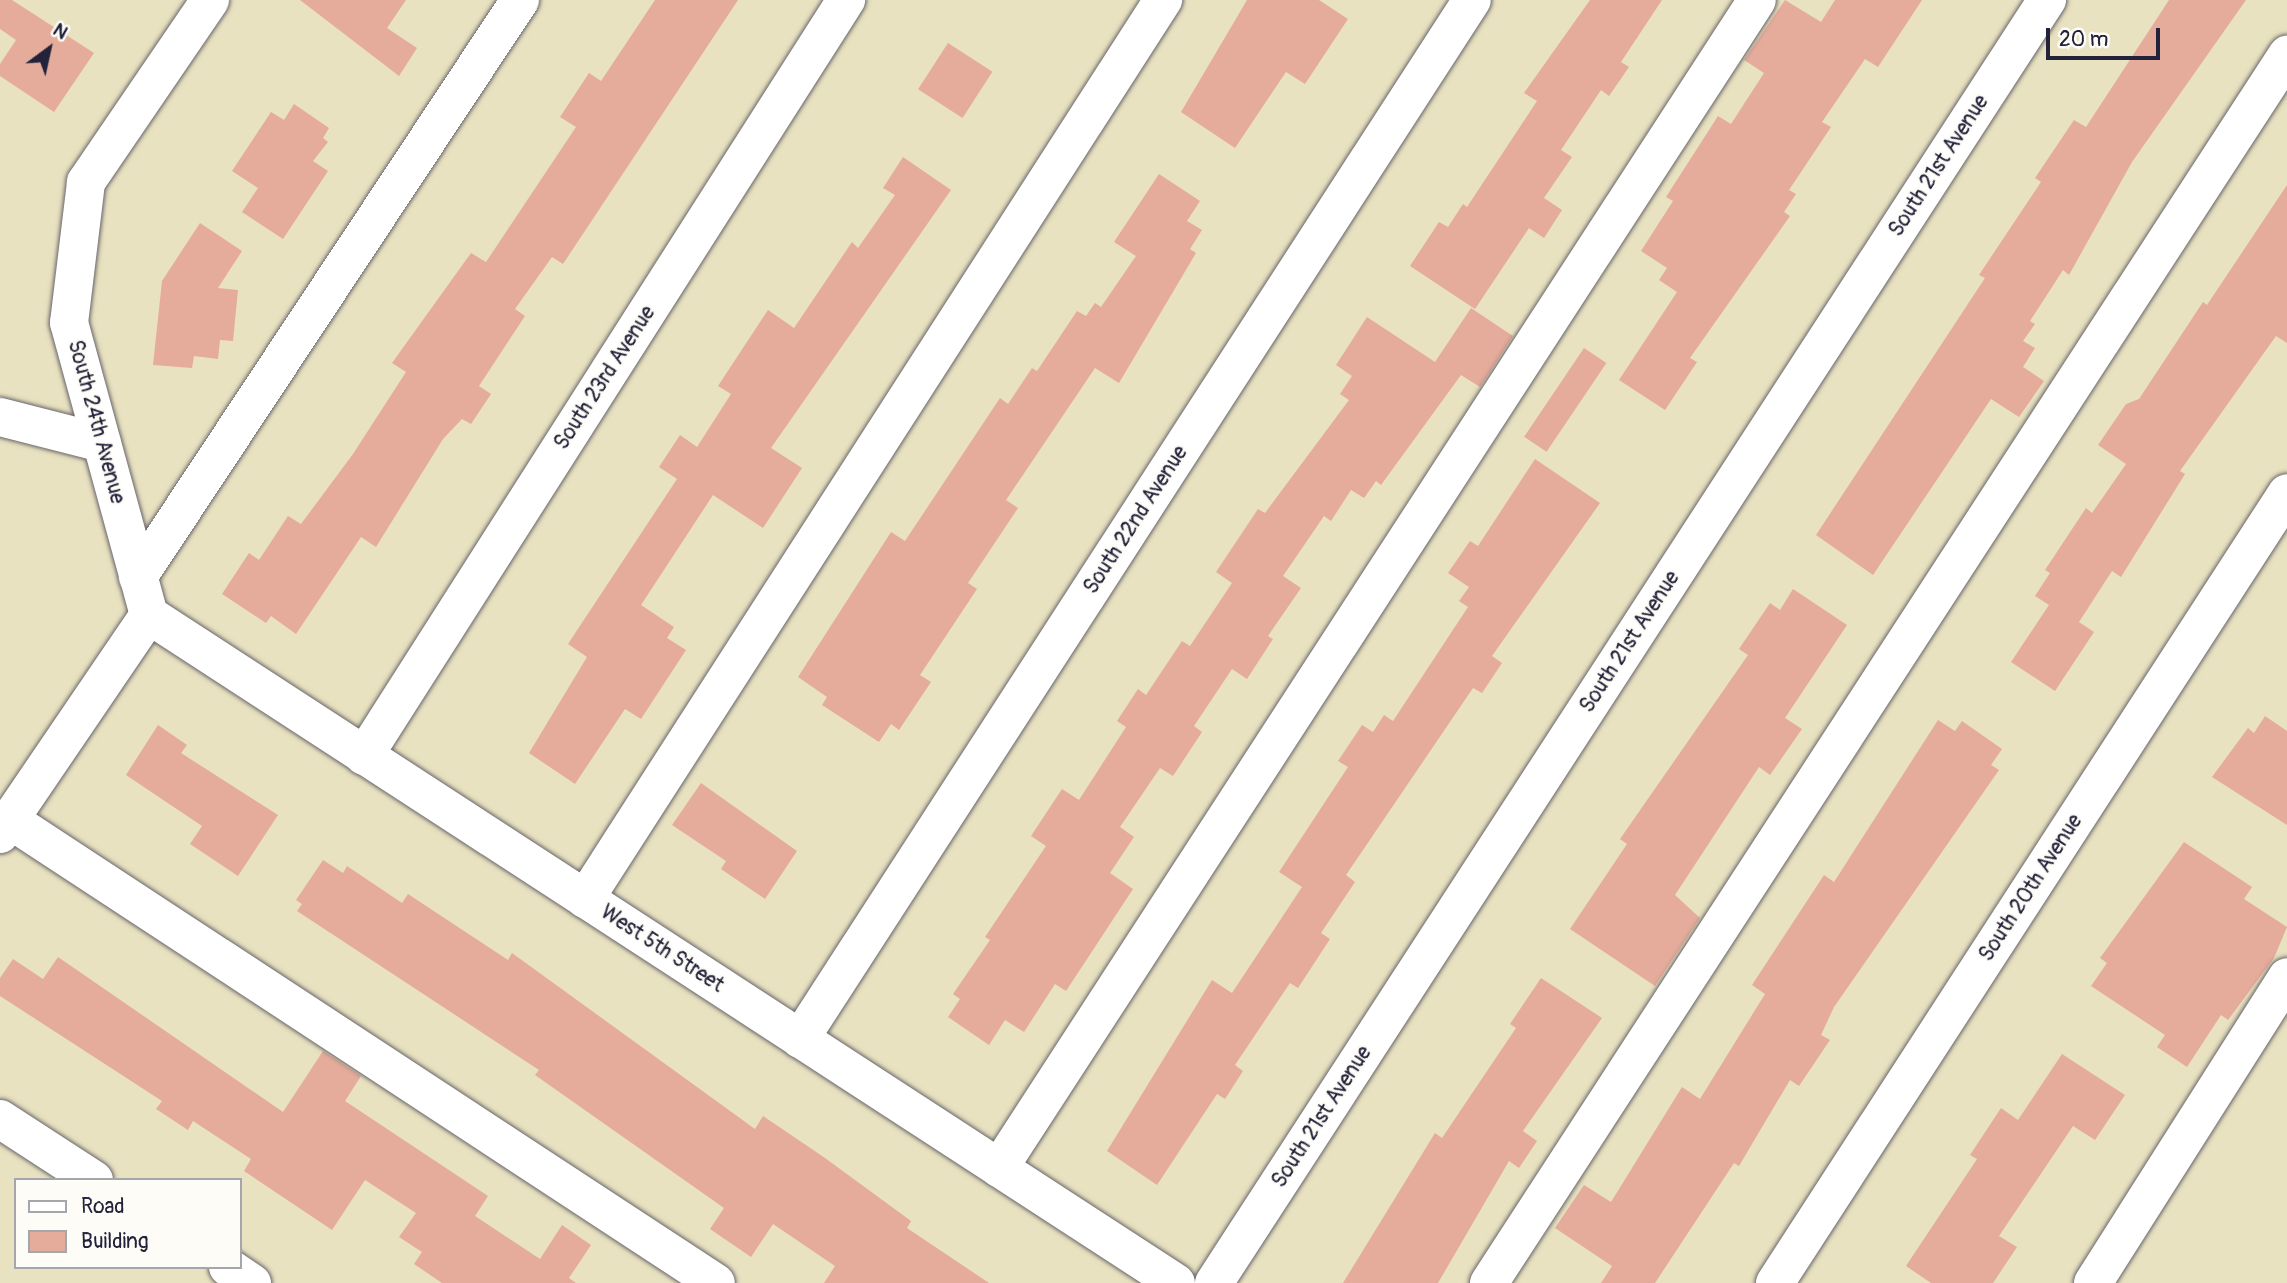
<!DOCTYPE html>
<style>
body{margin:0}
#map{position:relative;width:2287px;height:1283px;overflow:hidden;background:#e9e2c1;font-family:Pangolin,sans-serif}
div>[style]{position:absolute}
.building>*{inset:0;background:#e5ab9b;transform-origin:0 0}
.roads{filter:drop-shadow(0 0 2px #68656a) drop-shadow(0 0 2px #68656a)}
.minor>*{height:38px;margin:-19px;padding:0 19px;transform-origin:19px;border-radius:19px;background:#fff}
span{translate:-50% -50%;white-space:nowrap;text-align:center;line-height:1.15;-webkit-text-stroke:5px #fdfcf7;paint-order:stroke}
.street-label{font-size:21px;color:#22223b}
.legend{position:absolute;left:14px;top:1178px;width:228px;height:91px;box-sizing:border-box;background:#fdfcf7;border:2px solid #a5a5ac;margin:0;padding:9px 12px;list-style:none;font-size:21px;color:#22223b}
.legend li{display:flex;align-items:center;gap:14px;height:35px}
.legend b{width:35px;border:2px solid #a5a5ac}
.north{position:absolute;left:14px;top:14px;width:70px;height:70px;-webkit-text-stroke:5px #fdfcf7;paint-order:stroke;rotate:33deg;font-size:19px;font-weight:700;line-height:28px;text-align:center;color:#22223b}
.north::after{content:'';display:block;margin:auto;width:24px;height:32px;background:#22223b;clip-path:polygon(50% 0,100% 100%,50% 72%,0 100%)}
.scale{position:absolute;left:2046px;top:28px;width:114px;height:32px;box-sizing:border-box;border:4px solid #22223b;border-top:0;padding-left:9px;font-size:21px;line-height:24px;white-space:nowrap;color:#22223b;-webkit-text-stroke:5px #fdfcf7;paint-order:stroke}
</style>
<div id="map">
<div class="building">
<div style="clip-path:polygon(0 0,12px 0,94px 53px,54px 112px,0 76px,0 64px,16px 40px,0 29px)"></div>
<div style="clip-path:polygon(300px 0,406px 0,387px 28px,417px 48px,399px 76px)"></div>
<div style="clip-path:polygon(655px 0,738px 0,563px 264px,552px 257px,515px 309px,525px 316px,479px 386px,491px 394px,471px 424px,462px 419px,443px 439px,376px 547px,361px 537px,296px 634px,271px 616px,266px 623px,222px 594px,249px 553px,259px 560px,288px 516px,301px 524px,353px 454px,406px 372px,392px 363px,471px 253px,486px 262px,576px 127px,560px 117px,589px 73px,601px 81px)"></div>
<div style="clip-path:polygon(1247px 0,1319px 0,1348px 19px,1305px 84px,1286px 72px,1235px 148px,1181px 112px)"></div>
<div style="clip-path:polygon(1590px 0,1662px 0,1621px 62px,1629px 67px,1609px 96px,1601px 90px,1561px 150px,1572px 157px,1544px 198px,1562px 210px,1544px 238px,1529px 228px,1475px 309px,1410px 266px,1439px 222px,1448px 227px,1463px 204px,1467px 207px,1537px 101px,1524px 93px)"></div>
<div style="clip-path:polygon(1785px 0,1821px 22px,1835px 0,1922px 0,1878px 67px,1865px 59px,1822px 122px,1831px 127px,1789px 190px,1796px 194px,1784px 212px,1790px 216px,1690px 358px,1697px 362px,1665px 410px,1619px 380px,1677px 292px,1659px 280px,1667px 268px,1641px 251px,1673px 201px,1666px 197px,1718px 116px,1731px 124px,1764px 73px,1744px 60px)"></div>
<div style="clip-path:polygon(2169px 0,2246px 0,2132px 162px,2069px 275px,2063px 270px,2030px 321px,2035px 324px,2023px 341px,2035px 348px,2023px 367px,2044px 381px,2019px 417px,1991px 399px,1873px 575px,1816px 535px,1985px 278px,1979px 275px,2041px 182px,2035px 178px,2074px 120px,2086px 127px)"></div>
<div style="left:948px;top:43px;width:53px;height:55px;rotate:33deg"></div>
<div style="clip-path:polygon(294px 104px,329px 128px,323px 138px,328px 142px,313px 161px,328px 171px,283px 239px,242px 212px,258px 188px,232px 171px,271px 112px,284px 120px)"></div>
<div style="clip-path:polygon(903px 157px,951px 190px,771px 448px,802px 468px,763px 528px,713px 495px,641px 605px,674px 627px,667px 638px,686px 650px,641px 719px,625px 709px,575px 784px,529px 753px,587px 657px,568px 644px,677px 479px,659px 467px,680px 435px,697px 447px,731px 394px,718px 386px,768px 310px,794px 328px,852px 242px,858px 248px,895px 195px,883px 188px)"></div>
<div style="clip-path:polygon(1159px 174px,1200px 201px,1187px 221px,1202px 230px,1190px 249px,1196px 253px,1119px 383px,1095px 368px,1006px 500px,1018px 508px,968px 583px,977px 589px,920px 675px,931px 682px,899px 730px,891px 724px,879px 742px,822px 705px,827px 697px,798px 677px,891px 532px,905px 541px,1000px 398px,1008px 404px,1032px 368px,1037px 371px,1077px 311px,1086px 316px,1095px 303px,1101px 307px,1136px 256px,1114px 242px)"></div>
<div style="clip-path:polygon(2287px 185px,2287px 343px,2276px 336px,2180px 471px,2185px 474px,2121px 577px,2112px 571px,2079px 622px,2094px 632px,2055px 691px,2011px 662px,2049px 605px,2035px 596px,2050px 573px,2045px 570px,2086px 508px,2092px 513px,2126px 464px,2098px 445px,2126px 404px,2139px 399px,2203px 302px,2207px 305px)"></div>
<div style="clip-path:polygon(200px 223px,242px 251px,218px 288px,238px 290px,233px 341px,220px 340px,218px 359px,194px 356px,192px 368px,153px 365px,162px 281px)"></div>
<div style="clip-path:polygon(1471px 308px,1513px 336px,1480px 387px,1461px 375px,1381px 485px,1376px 481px,1364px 498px,1351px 490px,1331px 521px,1324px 516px,1283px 576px,1301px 588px,1268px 636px,1273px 639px,1247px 679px,1232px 669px,1194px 726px,1202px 732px,1173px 776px,1160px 768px,1120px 827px,1134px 837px,1110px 873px,1133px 889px,1066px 991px,1055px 984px,1024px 1032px,1005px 1020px,989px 1045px,948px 1017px,960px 999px,953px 994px,990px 940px,985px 937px,1046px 846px,1031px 836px,1062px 789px,1079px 800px,1126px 727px,1117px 721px,1138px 689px,1146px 695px,1182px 641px,1190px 646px,1232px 583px,1216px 572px,1258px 509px,1265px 513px,1349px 400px,1340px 394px,1352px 376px,1336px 365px,1367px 317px,1435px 362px)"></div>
<div style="left:1584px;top:348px;width:27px;height:107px;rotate:34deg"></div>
<div style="clip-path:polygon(1535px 459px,1600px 503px,1492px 656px,1502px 663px,1482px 693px,1473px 688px,1346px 875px,1355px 882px,1321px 933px,1330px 939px,1298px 988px,1290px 983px,1235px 1065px,1243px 1071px,1225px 1099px,1217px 1094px,1157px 1185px,1107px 1151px,1212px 980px,1232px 993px,1302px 887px,1279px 872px,1348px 767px,1338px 761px,1362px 725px,1373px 732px,1384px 715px,1393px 721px,1468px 607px,1459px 601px,1469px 587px,1448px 573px,1470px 541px,1478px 546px)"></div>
<div style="clip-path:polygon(1793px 589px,1847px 625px,1785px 718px,1802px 729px,1770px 775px,1759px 767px,1675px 895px,1700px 918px,1655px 986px,1570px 929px,1627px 844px,1620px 839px,1748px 655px,1739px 649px,1770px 603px,1780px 610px)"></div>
<div style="clip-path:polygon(2265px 716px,2287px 731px,2287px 825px,2212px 777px,2248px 728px,2254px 733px)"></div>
<div style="clip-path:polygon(1938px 720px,1955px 731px,1962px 721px,2002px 749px,1991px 765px,1999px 770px,1834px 1007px,1821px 1035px,1830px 1040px,1799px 1086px,1790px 1080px,1739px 1166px,1734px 1163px,1655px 1283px,1601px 1283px,1612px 1266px,1555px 1228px,1584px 1185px,1611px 1202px,1682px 1087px,1700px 1099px,1765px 994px,1752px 985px,1824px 875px,1834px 882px)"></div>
<div style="clip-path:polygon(158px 725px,187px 745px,181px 753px,278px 815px,238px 876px,190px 844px,202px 826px,126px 775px)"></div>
<div style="clip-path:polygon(701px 783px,797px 851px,765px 899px,721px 869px,726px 861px,672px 825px)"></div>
<div style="clip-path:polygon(2184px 842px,2252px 887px,2244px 899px,2287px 927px,2274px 958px,2228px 1020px,2221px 1015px,2187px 1067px,2157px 1047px,2165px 1035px,2091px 986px,2107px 963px,2100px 958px)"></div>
<div style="clip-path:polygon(323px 860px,343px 873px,347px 866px,402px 903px,408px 894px,508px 960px,512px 953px,755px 1129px,763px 1116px,825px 1158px,911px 1221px,907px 1228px,989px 1283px,824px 1283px,835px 1266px,773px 1224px,751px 1257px,710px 1229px,724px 1208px,535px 1075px,539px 1070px,297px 911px,302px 904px,296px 900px)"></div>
<div style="clip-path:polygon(58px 957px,283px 1112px,323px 1051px,361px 1076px,345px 1101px,488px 1196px,475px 1216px,540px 1259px,562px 1225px,591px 1245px,569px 1278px,576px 1283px,442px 1283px,414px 1264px,422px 1252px,399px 1237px,416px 1213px,365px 1180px,332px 1230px,244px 1171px,251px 1159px,193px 1121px,188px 1130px,156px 1109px,162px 1101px,0 996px,0 978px,13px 959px,43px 979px)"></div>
<div style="clip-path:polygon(1541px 978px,1602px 1018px,1523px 1131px,1537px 1141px,1519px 1168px,1509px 1161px,1438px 1283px,1343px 1283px,1435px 1133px,1442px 1138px,1516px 1028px,1510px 1024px)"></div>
<div style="clip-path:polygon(2062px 1054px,2125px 1095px,2095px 1140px,2073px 1126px,1999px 1236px,2017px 1247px,1993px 1283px,1931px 1283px,1906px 1266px,1977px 1159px,1970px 1155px,2001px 1108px,2018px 1120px)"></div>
</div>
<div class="roads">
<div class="minor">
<div style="left:0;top:417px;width:105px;rotate:14.3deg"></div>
<div style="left:138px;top:577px;width:692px;rotate:-56.49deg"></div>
<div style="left:149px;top:615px;width:1225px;rotate:33.04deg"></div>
<div style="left:364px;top:756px;width:897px;rotate:-57.48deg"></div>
<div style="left:10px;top:820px;width:844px;rotate:33.26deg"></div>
<div style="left:0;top:834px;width:265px;rotate:-55.8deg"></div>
<div style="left:149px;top:615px;width:303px;rotate:-105.3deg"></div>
<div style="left:69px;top:323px;width:142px;rotate:-83.1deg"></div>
<div style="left:86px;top:182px;width:220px;rotate:-55.7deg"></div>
<div style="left:585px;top:899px;width:1069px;rotate:-57.26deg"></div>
<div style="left:800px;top:1039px;width:1237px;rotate:-57.11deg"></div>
<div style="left:0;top:1119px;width:112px;rotate:33deg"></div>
<div style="left:999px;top:1168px;width:1392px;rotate:-57.02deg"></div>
<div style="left:228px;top:1267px;width:29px;rotate:34deg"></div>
<div style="left:1214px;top:1283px;width:1530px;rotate:-57.01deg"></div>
<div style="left:1489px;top:1283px;width:1465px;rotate:-56.98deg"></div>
<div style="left:1775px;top:1283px;width:941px;rotate:-57.05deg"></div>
<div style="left:2093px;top:1283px;width:362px;rotate:-57.6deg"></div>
</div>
</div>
<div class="street-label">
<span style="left:1939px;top:166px;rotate:-57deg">South 21st Avenue</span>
<span style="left:605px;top:378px;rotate:-57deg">South 23rd Avenue</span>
<span style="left:96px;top:422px;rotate:75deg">South 24th Avenue</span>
<span style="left:1136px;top:520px;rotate:-57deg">South 22nd Avenue</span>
<span style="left:1630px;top:642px;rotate:-57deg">South 21st Avenue</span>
<span style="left:2031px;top:888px;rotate:-57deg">South 20th Avenue</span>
<span style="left:662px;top:949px;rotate:33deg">West 5th Street</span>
<span style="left:1322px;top:1117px;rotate:-57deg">South 21st Avenue</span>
</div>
<ul class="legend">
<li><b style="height:9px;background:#fff"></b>Road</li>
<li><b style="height:19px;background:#e5ab9b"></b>Building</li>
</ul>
<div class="north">N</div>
<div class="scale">20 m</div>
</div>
